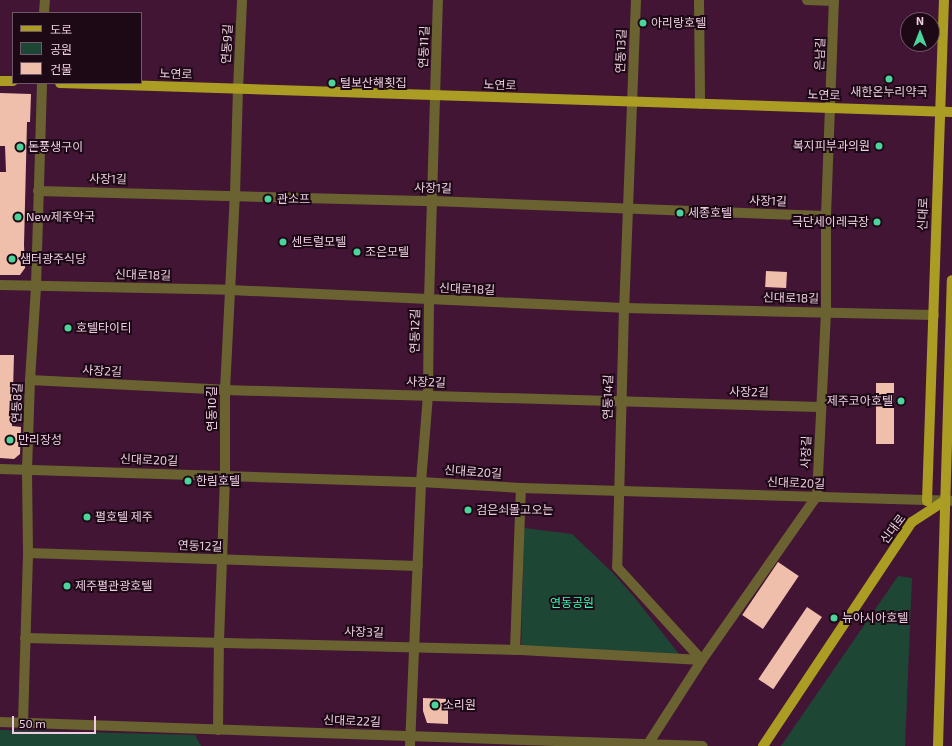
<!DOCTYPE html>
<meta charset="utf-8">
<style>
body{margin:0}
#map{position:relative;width:952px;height:746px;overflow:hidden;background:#421534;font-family:"Exo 2","Noto Sans KR",sans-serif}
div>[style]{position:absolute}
.green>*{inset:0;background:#1e4634}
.building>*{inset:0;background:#f0bfac;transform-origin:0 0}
.minor>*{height:10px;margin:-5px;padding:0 5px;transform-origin:5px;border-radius:5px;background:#6a6331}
.major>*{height:10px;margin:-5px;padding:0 5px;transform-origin:5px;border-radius:5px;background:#ab9d24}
.dots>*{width:11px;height:11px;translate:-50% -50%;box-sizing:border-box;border:2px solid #1d0916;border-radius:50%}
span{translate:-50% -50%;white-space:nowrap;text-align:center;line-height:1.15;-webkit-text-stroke:4px #1d0916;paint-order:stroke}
.poi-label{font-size:12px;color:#eccee0}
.left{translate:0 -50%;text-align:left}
.right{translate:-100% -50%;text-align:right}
.street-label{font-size:12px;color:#eccee0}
.park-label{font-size:12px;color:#2bfeb3}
.legend{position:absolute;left:12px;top:12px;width:130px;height:72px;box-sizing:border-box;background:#1d0916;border:1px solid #705867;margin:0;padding:5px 7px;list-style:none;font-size:12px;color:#eccee0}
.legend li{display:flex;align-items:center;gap:8px;height:20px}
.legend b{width:20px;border:1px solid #705867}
.north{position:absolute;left:900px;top:12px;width:40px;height:40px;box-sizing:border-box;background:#1d0916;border:1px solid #705867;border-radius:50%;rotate:0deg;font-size:11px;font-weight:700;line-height:16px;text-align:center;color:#eccee0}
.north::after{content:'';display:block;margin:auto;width:14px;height:18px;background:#4bd49b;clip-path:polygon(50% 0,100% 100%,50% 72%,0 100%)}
.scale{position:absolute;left:12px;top:716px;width:84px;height:18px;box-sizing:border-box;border:2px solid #eccee0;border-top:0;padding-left:5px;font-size:12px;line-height:14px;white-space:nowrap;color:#eccee0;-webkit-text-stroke:3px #1d0916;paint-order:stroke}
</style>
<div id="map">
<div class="green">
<div style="clip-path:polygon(524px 528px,572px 534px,614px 574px,635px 598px,683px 659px,521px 650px)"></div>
<div style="clip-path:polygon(898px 576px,912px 578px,905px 746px,781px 746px)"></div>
<div style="clip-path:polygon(0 730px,195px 735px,201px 746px,0 746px)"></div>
</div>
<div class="building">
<div style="clip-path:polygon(0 93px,31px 94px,30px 122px,27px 122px,24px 245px,25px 268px,20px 275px,0 275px,0 172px,6px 172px,5px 146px,0 146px)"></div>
<div style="left:766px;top:271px;width:21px;height:16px;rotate:3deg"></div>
<div style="clip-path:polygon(0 355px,14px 355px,12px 426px,21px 427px,20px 454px,14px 459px,0 458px)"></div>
<div style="left:876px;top:383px;width:18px;height:61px"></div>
<div style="left:778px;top:562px;width:25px;height:64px;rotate:34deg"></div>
<div style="left:807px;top:607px;width:18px;height:87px;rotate:34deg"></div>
<div style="clip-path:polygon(423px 698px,448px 699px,448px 724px,427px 723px,423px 711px)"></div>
</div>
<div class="minor">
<div style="left:636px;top:0;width:308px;rotate:92.2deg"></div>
<div style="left:624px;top:308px;width:259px;rotate:91.5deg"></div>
<div style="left:617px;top:567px;width:126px;rotate:47.6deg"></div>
<div style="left:699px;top:0;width:104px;rotate:89.4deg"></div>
<div style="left:807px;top:0;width:27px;rotate:2deg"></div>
<div style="left:44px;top:13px;width:13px;rotate:-86deg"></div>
<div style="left:38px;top:191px;width:395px;rotate:1.5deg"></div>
<div style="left:433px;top:201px;width:393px;rotate:2.2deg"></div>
<div style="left:0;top:285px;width:230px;rotate:1.2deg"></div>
<div style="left:230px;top:290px;width:394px;rotate:2.6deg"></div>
<div style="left:624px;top:308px;width:310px;rotate:1.3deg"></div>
<div style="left:30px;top:380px;width:195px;rotate:2.9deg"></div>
<div style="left:225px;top:390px;width:595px;rotate:1.64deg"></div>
<div style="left:0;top:469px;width:421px;rotate:1.8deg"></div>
<div style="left:421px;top:482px;width:100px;rotate:3.4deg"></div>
<div style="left:521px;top:488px;width:431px;rotate:1.7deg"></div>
<div style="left:28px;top:553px;width:390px;rotate:1.9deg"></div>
<div style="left:25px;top:638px;width:496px;rotate:1.4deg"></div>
<div style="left:521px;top:650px;width:181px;rotate:3.2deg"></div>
<div style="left:515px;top:650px;width:162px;rotate:-87.9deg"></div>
<div style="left:0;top:722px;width:703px;rotate:1.96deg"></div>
<div style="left:23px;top:723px;width:170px;rotate:-88.3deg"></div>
<div style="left:28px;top:553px;width:83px;rotate:-90.7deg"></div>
<div style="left:27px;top:470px;width:90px;rotate:-88.1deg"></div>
<div style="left:30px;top:380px;width:94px;rotate:-86.3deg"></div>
<div style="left:36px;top:286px;width:203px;rotate:-88.3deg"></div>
<div style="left:218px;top:730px;width:89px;rotate:-89.4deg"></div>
<div style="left:219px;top:641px;width:166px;rotate:-87.9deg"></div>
<div style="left:225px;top:475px;width:85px;rotate:-90deg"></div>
<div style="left:225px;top:390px;width:195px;rotate:-87.1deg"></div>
<div style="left:235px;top:195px;width:106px;rotate:-88.4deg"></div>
<div style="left:238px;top:89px;width:89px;rotate:-87.4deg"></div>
<div style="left:648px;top:744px;width:100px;rotate:-57.3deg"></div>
<div style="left:702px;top:660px;width:200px;rotate:-55deg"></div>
<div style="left:817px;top:496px;width:184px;rotate:-87.2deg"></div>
<div style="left:826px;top:312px;width:96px;rotate:-90deg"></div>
<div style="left:826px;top:216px;width:216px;rotate:-87.9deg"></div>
<div style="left:410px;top:746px;width:264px;rotate:-87.6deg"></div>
<div style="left:421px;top:482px;width:87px;rotate:-85.4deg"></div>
<div style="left:428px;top:395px;width:95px;rotate:-89.4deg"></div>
<div style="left:429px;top:300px;width:300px;rotate:-88.3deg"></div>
</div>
<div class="major">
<div style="left:0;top:81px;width:13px"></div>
<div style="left:60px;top:83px;width:892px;rotate:1.86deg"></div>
<div style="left:927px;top:501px;width:501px;rotate:-88.06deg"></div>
<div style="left:763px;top:746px;width:269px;rotate:-56.4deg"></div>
<div style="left:912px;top:522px;width:38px;rotate:-33deg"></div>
<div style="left:938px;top:746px;width:466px;rotate:-88.3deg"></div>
</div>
<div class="dots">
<div style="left:643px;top:23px;background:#4bd49b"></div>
<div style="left:889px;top:79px;background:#4bd49b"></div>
<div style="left:332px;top:83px;background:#4bd49b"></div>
<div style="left:879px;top:146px;background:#4bd49b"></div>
<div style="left:20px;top:147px;background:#4bd49b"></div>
<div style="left:268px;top:199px;background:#4bd49b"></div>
<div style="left:680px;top:213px;background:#4bd49b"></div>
<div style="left:18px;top:217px;background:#4bd49b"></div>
<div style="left:877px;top:222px;background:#4bd49b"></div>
<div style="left:283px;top:242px;background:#4bd49b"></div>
<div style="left:357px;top:252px;background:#4bd49b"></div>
<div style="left:12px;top:259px;background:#4bd49b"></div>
<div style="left:68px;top:328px;background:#4bd49b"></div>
<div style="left:901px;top:401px;background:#4bd49b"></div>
<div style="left:10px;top:440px;background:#4bd49b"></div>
<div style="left:188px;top:481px;background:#4bd49b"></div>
<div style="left:468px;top:510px;background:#4bd49b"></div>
<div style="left:87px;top:517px;background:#4bd49b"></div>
<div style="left:67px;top:586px;background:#4bd49b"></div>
<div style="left:834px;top:618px;background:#4bd49b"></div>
<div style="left:435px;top:705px;background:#4bd49b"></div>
</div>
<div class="poi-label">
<span class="left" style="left:651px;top:23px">아리랑호텔</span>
<span class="left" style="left:340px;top:83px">털보산해횟집</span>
<span style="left:889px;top:92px">새한온누리약국</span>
<span class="right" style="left:870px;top:146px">복지피부과의원</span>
<span class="left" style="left:28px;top:147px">돈풍생구이</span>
<span class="left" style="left:277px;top:199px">관소프</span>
<span class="left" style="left:688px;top:213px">세종호텔</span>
<span class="left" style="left:26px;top:217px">New제주약국</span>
<span class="right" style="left:869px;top:222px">극단세이레극장</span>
<span class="left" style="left:291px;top:242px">센트럴모텔</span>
<span class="left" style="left:365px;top:252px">조은모텔</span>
<span class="left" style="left:20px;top:259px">샘터광주식당</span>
<span class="left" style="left:76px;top:328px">호텔타이티</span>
<span class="right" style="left:893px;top:401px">제주코아호텔</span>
<span class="left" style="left:18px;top:440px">만리장성</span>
<span class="left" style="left:196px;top:481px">한림호텔</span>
<span class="left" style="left:476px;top:510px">검은쇠몰고오는</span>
<span class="left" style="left:95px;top:517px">펄호텔 제주</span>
<span class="left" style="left:75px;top:586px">제주펄관광호텔</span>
<span class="left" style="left:842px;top:618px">뉴아시아호텔</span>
<span class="left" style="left:443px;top:705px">소리원</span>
</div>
<div class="street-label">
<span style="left:227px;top:44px;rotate:-87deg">연동9길</span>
<span style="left:424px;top:47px;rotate:-88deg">연동11길</span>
<span style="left:621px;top:51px;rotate:-88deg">연동13길</span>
<span style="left:820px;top:54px;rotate:-88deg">은남길</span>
<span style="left:176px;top:74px;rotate:2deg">노연로</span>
<span style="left:500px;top:85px;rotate:2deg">노연로</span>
<span style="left:824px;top:95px;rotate:2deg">노연로</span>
<span style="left:108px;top:179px;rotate:1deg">사장1길</span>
<span style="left:433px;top:188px;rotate:2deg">사장1길</span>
<span style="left:768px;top:201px;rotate:2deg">사장1길</span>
<span style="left:923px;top:214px;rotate:-88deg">신대로</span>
<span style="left:143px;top:275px;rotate:1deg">신대로18길</span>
<span style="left:467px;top:289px;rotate:2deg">신대로18길</span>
<span style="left:791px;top:298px;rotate:1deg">신대로18길</span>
<span style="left:415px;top:331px;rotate:-89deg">연동12길</span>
<span style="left:102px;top:371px;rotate:3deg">사장2길</span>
<span style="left:426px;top:382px;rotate:2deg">사장2길</span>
<span style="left:749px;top:392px;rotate:1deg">사장2길</span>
<span style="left:608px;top:397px;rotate:-89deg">연동14길</span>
<span style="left:17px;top:403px;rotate:-88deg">연동8길</span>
<span style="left:212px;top:409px;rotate:-90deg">연동10길</span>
<span style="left:806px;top:452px;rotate:-88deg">사장길</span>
<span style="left:149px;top:460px;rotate:2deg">신대로20길</span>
<span style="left:473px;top:472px;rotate:4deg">신대로20길</span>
<span style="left:796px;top:483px;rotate:2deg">신대로20길</span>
<span style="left:893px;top:529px;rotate:-53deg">신대로</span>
<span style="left:200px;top:546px;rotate:2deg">연동12길</span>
<span style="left:364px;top:632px;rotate:2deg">사장3길</span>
<span style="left:352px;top:721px;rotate:2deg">신대로22길</span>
</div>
<div class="park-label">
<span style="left:572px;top:603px">연동공원</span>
</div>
<ul class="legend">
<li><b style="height:5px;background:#ab9d24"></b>도로</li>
<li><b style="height:11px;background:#1e4634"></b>공원</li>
<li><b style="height:11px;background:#f0bfac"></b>건물</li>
</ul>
<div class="north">N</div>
<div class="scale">50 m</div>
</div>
